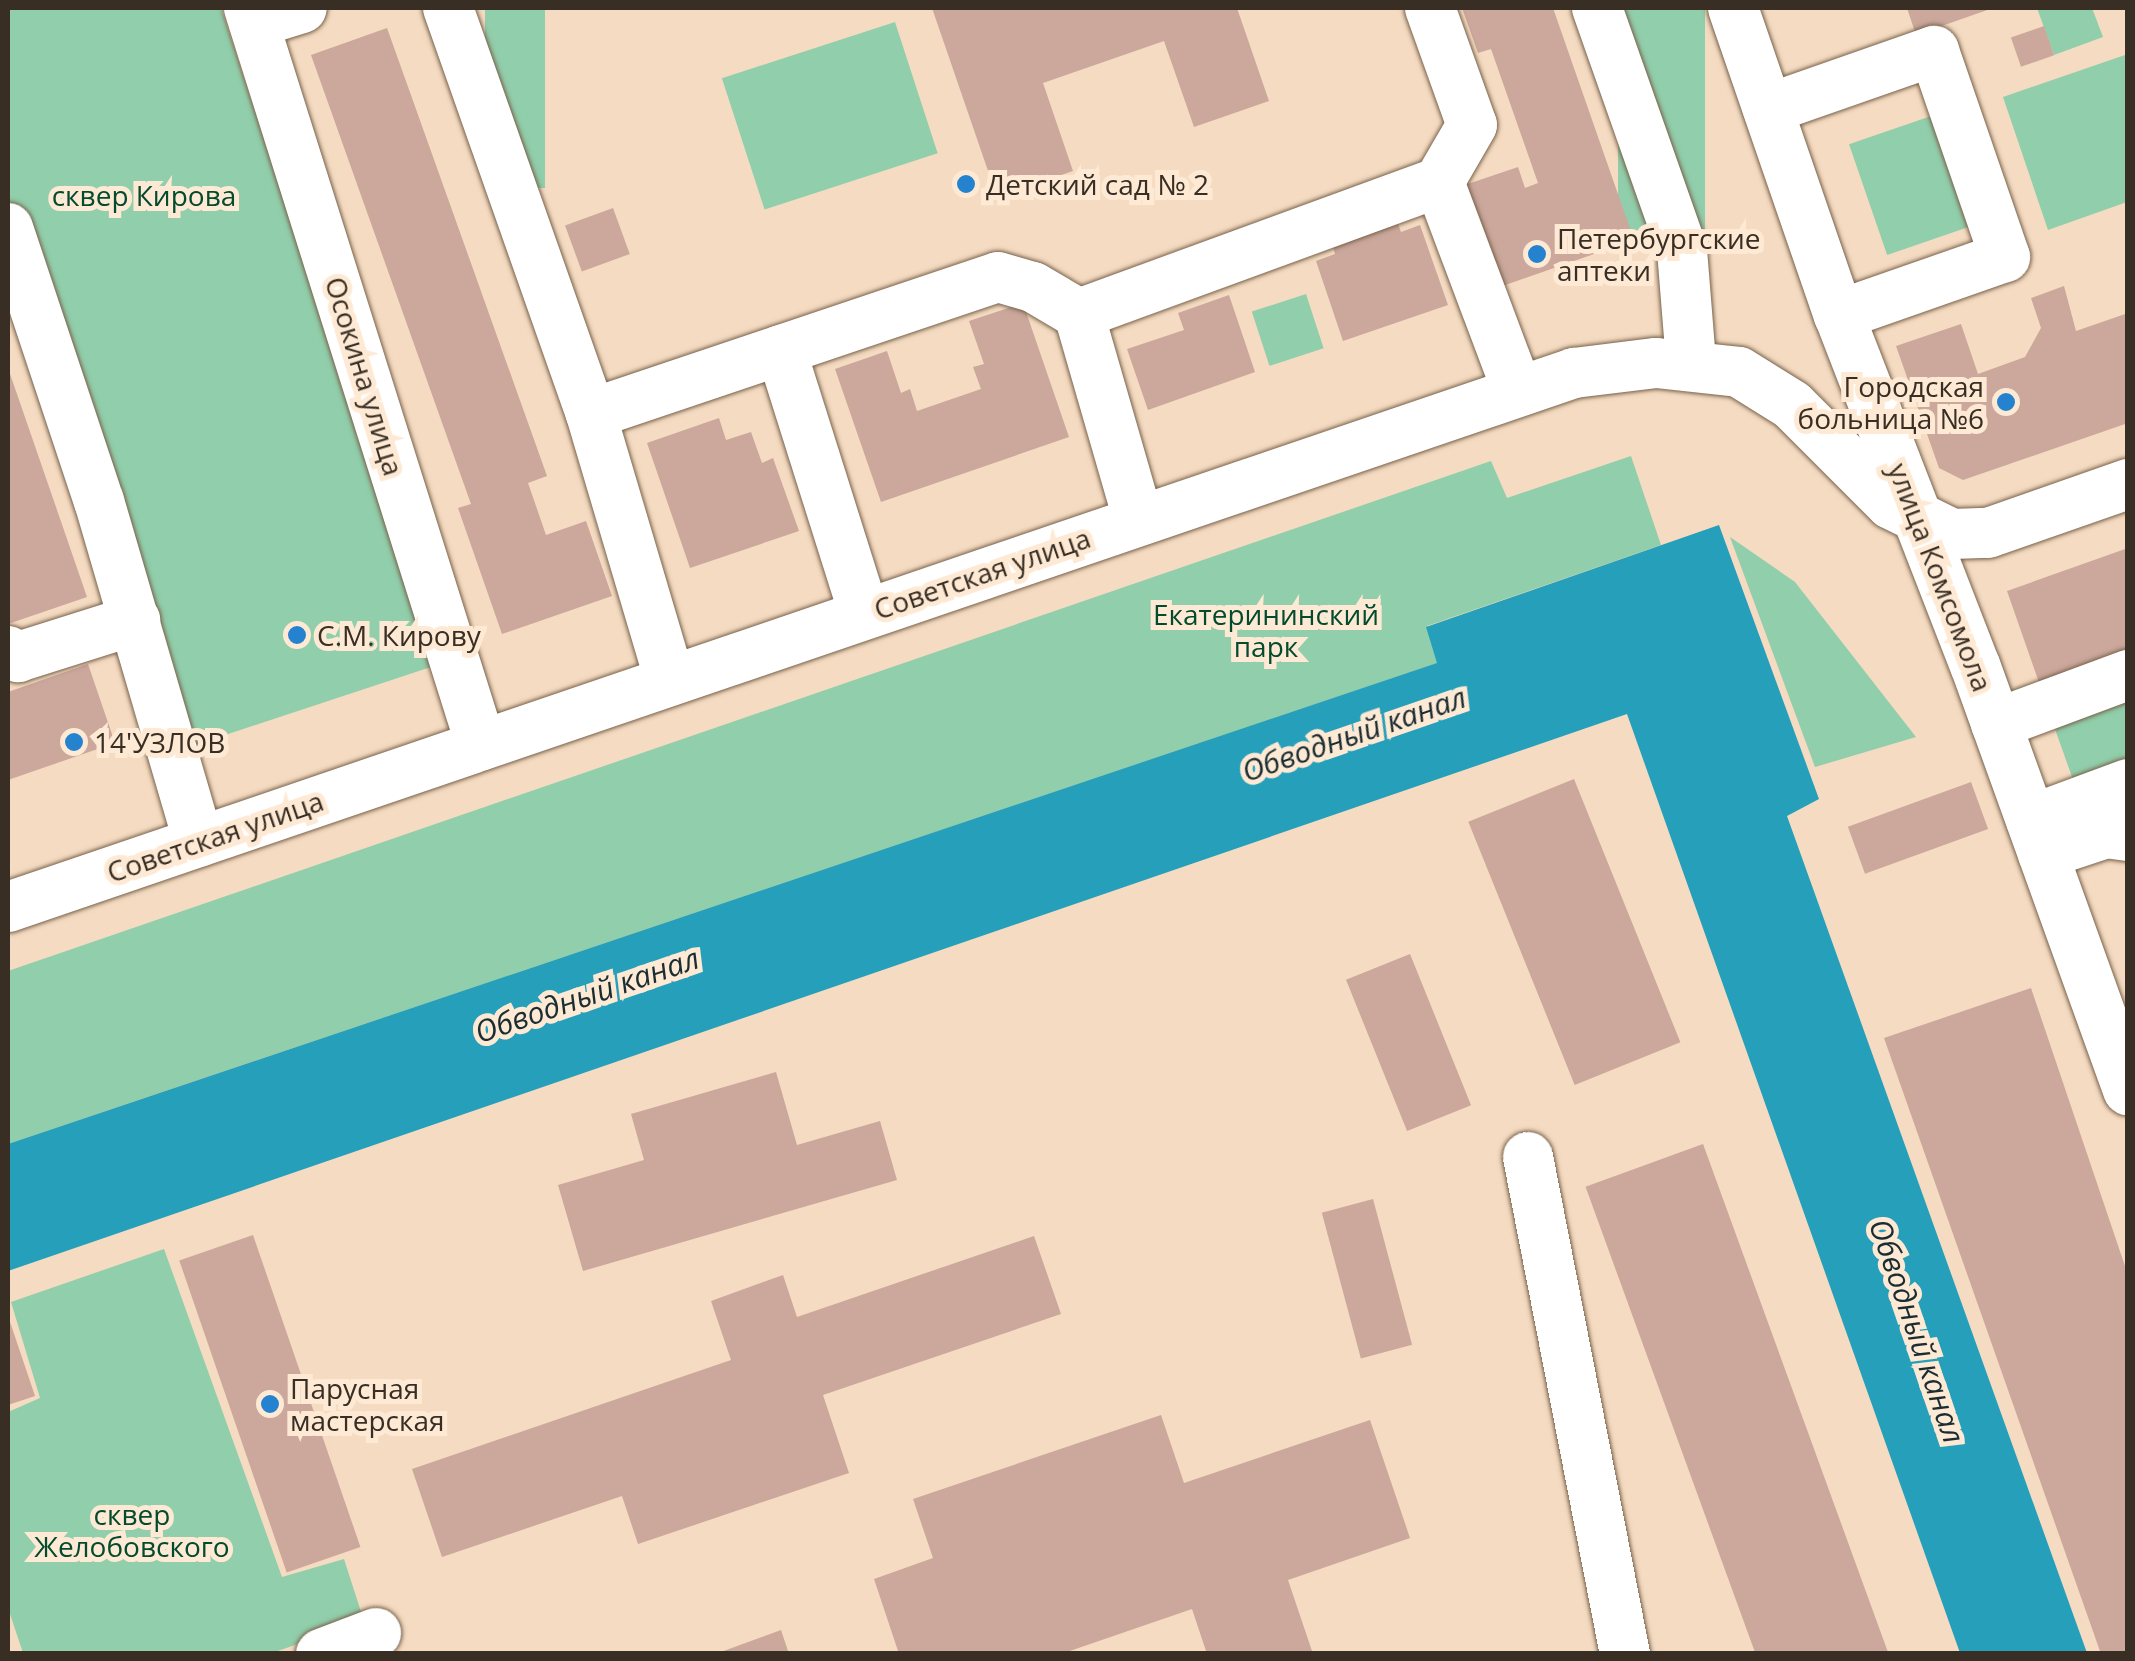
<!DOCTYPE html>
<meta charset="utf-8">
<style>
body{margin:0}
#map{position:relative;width:2135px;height:1661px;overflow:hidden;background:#f5dbc1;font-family:"Open Sans",sans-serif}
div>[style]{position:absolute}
.green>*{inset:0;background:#91ceab;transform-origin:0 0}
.water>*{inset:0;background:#269fba}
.building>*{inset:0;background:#cba79c;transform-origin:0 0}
.roads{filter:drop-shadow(0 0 2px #78624b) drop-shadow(0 0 2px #78624b)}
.minor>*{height:50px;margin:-25px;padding:0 25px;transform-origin:25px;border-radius:25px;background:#fff}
.dots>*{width:28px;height:28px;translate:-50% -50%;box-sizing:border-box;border:5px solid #feead4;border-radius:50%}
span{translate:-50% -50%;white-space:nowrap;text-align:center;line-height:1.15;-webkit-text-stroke:10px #feead4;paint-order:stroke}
.poi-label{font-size:28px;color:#382e24}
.left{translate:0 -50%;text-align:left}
.right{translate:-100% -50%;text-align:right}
.park-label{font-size:28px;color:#024b2e}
.street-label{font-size:28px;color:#382e24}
.water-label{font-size:30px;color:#1a2d33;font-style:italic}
.frame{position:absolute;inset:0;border:10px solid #382e24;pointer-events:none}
</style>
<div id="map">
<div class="green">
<div style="clip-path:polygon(8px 8px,221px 8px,437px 665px,192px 746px,8px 199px)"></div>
<div style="left:485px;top:8px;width:60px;height:180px"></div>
<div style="left:1618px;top:8px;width:87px;height:231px"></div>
<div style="clip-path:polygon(2037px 8px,2092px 8px,2103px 37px,2054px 55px)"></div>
<div style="left:895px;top:22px;width:138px;height:182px;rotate:72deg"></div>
<div style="clip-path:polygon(2125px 55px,2127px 202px,2048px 230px,2003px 97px)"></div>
<div style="left:1937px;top:114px;width:117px;height:93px;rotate:71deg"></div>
<div style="left:1306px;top:294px;width:57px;height:57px;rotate:72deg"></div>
<div style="clip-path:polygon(1631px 456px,1661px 545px,1427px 626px,1438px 663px,8px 1144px,8px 971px,1491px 461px,1507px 498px)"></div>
<div style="clip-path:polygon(1730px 537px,1795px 582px,1916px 737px,1815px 767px)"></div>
<div style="clip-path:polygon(2127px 687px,2127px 773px,2077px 791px,2050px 715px)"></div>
<div style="clip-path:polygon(164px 1249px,282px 1577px,344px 1559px,364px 1621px,272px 1653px,23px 1653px,8px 1608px,8px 1412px,40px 1398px,11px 1302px)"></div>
</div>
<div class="water">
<div style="clip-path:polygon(1719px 525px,1819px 799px,1787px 816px,2087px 1653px,1960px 1653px,1627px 714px,8px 1271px,8px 1144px,1437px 663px,1426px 627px)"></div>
</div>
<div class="building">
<div style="clip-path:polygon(932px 8px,1237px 8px,1269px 101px,1194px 127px,1164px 41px,1043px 83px,1073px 171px,997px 197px)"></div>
<div style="clip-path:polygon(1462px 8px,1553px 8px,1634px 240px,1494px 289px,1459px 187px,1518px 167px,1525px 188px,1538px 183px,1491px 49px,1478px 53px)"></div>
<div style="clip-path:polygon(1907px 8px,1993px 8px,1916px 35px)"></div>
<div style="left:2044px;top:26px;width:31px;height:35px;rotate:71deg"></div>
<div style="clip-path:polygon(387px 28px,547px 476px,528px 483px,546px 535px,586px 521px,612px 596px,502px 634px,458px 508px,471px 504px,311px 55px)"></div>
<div style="left:613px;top:208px;width:49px;height:51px;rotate:70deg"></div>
<div style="clip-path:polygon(1396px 218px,1401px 232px,1420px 225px,1448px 305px,1343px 341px,1316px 261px,1335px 254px,1331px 240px)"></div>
<div style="clip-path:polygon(2064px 286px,2076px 331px,2128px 313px,2128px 423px,1963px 480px,1939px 468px,1896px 346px,1961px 324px,1978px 374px,2025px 357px,2041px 328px,2031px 298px)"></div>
<div style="clip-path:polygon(1229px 295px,1255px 372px,1148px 410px,1127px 349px,1184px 330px,1178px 313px)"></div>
<div style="clip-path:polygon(1023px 303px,1069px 437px,881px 502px,835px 369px,887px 351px,901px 393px,910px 389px,917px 411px,981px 389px,973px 367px,984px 364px,969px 321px)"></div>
<div style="clip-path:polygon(8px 368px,87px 597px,8px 624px)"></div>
<div style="clip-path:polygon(719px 418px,726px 440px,751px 432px,762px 463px,773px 458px,799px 531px,690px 568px,647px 443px)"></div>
<div style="clip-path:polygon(2128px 548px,2128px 656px,2043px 694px,2007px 591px)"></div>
<div style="clip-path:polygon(88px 664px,115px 743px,8px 780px,8px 692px)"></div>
<div style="left:1574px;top:779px;width:284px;height:114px;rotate:68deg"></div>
<div style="left:1971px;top:782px;width:50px;height:131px;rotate:70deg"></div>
<div style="left:1410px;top:954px;width:163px;height:69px;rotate:68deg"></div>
<div style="clip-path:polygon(2031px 988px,2128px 1275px,2128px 1654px,2101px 1654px,1884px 1038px)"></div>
<div style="clip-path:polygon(776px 1072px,797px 1145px,880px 1121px,897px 1180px,583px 1271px,558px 1185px,644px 1160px,631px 1114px)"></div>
<div style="left:1703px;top:1144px;width:543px;height:125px;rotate:70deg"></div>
<div style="left:1373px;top:1199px;width:151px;height:53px;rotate:75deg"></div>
<div style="left:253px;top:1235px;width:330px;height:78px;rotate:71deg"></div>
<div style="clip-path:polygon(1034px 1236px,1061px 1314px,823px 1395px,849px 1473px,638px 1544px,622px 1496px,442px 1557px,412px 1469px,731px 1360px,711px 1301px,783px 1275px,797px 1317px)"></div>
<div style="clip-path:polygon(8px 1316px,35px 1396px,8px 1405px)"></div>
<div style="clip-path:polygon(1161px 1415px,1184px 1483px,1370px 1420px,1410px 1538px,1288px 1580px,1313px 1654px,1207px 1654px,1192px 1609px,1061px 1654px,899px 1654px,874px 1579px,933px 1558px,913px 1499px)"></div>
<div style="clip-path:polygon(781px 1630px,789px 1654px,718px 1654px,718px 1653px)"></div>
</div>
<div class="roads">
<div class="minor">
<div style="left:249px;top:8px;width:773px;rotate:72.53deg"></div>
<div style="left:448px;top:8px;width:430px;rotate:70.6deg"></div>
<div style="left:591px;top:414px;width:277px;rotate:73.5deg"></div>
<div style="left:1430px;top:8px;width:124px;rotate:70.3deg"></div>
<div style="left:1472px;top:125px;width:66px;rotate:120.1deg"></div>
<div style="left:1597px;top:8px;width:256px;rotate:70.6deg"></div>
<div style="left:1682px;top:250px;width:113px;rotate:85.4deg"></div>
<div style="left:1733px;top:8px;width:325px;rotate:71deg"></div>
<div style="left:1839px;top:315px;width:375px;rotate:68.8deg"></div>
<div style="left:1975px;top:665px;width:452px;rotate:70.2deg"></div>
<div style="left:254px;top:23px;width:50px;rotate:-17.4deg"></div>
<div style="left:1768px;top:109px;width:176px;rotate:-19.3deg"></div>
<div style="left:1934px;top:51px;width:218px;rotate:71deg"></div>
<div style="left:2005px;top:257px;width:176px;rotate:160.7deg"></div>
<div style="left:8px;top:228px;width:288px;rotate:71.6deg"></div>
<div style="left:99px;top:501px;width:355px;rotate:73.7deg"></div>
<div style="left:1079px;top:314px;width:213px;rotate:73.9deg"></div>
<div style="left:781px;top:350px;width:276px;rotate:72.5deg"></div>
<div style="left:591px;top:414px;width:429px;rotate:-18.6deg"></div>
<div style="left:998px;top:277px;width:36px;rotate:16deg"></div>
<div style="left:1033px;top:287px;width:53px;rotate:30.4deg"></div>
<div style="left:1079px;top:314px;width:383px;rotate:-20.1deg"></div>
<div style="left:1439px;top:182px;width:221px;rotate:69.4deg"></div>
<div style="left:8px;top:651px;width:12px;rotate:31deg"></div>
<div style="left:18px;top:657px;width:123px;rotate:-17.5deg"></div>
<div style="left:1996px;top:724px;width:141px;rotate:-20.4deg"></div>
<div style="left:2031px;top:820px;width:103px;rotate:-20.4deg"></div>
<div style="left:2043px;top:854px;width:66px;rotate:-18.4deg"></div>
<div style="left:2106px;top:833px;width:22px;rotate:8deg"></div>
<div style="left:8px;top:907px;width:1655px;rotate:-18.83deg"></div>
<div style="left:1574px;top:373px;width:83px;rotate:-7deg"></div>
<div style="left:1656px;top:363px;width:83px;rotate:6.2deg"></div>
<div style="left:1739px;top:372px;width:62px;rotate:31.9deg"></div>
<div style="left:1792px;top:405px;width:140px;rotate:45deg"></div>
<div style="left:1891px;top:504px;width:68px;rotate:26.2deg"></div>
<div style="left:1952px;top:534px;width:36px;rotate:-2deg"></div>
<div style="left:1988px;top:533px;width:148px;rotate:-19.3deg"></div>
<div style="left:1528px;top:1157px;width:506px;rotate:78.96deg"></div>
<div style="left:321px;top:1654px;width:59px;rotate:-20.9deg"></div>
</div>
</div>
<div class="dots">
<div style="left:966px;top:184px;background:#2582cf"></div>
<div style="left:1537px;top:254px;background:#2582cf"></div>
<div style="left:2006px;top:402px;background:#2582cf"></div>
<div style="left:297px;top:635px;background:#2582cf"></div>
<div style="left:74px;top:742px;background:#2582cf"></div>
<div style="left:270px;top:1404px;background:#2582cf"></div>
</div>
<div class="poi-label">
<span class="left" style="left:986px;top:184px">Детский сад № 2</span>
<span class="left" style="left:1557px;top:254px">Петербургские<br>аптеки</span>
<span class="right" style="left:1984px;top:402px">Городская<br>больница №6</span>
<span class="left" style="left:317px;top:635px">С.М. Кирову</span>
<span class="left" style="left:94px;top:742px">14'УЗЛОВ</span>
<span class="left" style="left:290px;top:1404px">Парусная<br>мастерская</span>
</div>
<div class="park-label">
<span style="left:144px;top:195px">сквер Кирова</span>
<span style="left:1266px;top:630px">Екатерининский<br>парк</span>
<span style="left:132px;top:1530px">сквер<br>Желобовского</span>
</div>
<div class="street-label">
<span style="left:365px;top:376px;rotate:73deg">Осокина улица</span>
<span style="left:982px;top:573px;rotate:-19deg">Советская улица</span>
<span style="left:1941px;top:577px;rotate:69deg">улица Комсомола</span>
<span style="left:215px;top:836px;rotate:-19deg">Советская улица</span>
</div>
<div class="water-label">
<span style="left:1354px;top:734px;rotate:-19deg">Обводный канал</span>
<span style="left:587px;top:995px;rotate:-19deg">Обводный канал</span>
<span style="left:1917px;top:1331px;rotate:71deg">Обводный канал</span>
</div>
<div class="frame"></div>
</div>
